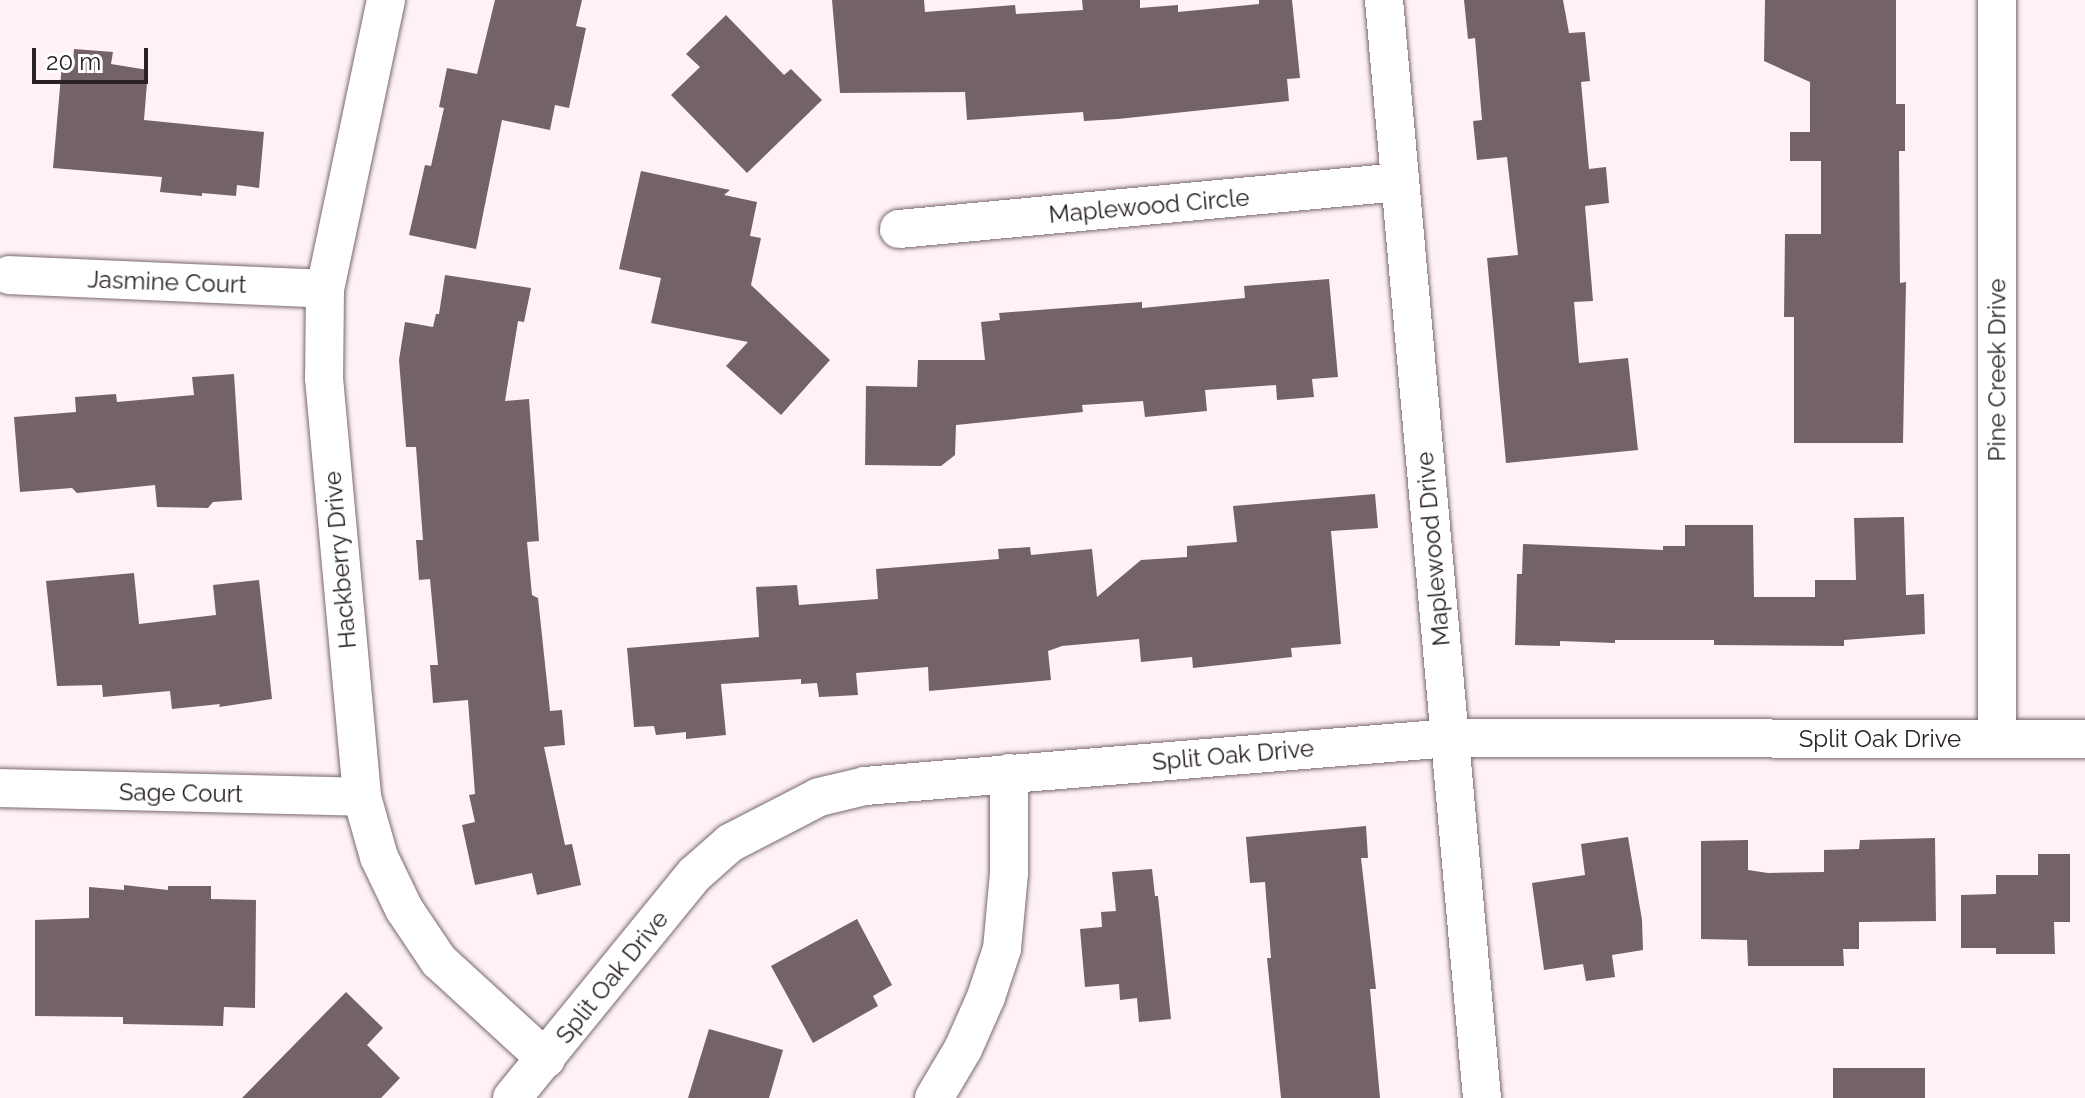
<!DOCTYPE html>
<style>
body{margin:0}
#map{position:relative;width:2085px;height:1098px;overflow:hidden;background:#fef2f5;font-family:Raleway,sans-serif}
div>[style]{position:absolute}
.building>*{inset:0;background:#736267;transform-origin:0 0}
.roads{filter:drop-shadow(0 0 2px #7a686e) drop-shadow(0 0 2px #7a686e)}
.street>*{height:38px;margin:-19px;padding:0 19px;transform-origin:19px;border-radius:19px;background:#fff}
span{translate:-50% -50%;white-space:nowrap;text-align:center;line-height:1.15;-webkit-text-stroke:8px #fff;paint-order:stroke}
.street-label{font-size:24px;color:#292124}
.scale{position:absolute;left:32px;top:48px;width:116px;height:36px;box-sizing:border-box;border:4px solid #292124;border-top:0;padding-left:10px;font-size:24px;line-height:28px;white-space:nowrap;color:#292124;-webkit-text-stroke:6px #fff;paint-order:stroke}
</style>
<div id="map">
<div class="building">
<div style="clip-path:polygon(495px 0,582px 0,576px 26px,586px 28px,569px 108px,555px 105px,550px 130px,502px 120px,476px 249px,409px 235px,425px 165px,431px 166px,444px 108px,439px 107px,447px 68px,477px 74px)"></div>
<div style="clip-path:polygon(832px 0,924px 0,925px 12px,1015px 5px,1016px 14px,1083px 10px,1082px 0,1140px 0,1140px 8px,1178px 5px,1178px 12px,1259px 4px,1259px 0,1292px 0,1300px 78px,1287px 79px,1289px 101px,1118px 119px,1084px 121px,1083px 112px,967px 120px,965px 92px,840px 93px)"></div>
<div style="clip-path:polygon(1464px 0,1563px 0,1569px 33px,1585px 32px,1590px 81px,1581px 82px,1589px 169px,1606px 167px,1609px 203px,1585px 206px,1593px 301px,1574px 302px,1579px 363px,1628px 358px,1638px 450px,1506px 463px,1487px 258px,1518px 255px,1507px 157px,1477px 160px,1473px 121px,1482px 120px,1475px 38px,1468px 39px)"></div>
<div style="clip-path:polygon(1765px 0,1896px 0,1896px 104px,1905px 104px,1905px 151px,1899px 151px,1900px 283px,1906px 282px,1903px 443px,1794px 443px,1794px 317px,1784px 317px,1785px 234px,1821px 234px,1821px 161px,1790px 161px,1790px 132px,1810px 132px,1810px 82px,1764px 61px)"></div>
<div style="clip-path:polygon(726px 15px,784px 75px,791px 69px,822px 100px,747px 173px,671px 95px,700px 67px,686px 54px)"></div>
<div style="clip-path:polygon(74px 49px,113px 52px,111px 64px,148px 70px,144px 120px,264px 132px,259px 188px,237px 185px,236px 196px,202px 193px,202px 196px,160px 192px,162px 177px,53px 168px,62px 64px,73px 65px)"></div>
<div style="clip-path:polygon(641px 171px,730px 190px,724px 195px,757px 202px,750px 236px,761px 238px,751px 285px,830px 360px,781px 415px,726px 366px,748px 342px,651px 323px,661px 278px,619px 269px)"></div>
<div style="clip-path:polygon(445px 275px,531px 288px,524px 322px,518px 321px,505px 401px,529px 399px,539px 541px,527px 542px,532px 595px,538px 598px,550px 711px,562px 710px,565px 745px,544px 747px,565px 845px,572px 844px,581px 885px,537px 895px,532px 873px,475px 885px,462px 825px,475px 822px,469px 795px,475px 794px,468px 700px,433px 703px,430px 665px,438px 665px,430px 579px,419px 580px,416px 540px,423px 540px,416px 447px,406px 447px,399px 360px,405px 322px,433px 327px,436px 314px,439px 314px)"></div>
<div style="clip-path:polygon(1329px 279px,1338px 377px,1312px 379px,1314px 397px,1277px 400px,1276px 385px,1205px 390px,1207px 411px,1145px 417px,1143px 401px,1082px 405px,1083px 412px,956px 425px,955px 455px,941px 466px,865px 465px,866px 386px,917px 387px,918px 360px,985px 360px,981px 322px,1000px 320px,999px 313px,1142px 302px,1142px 308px,1245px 298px,1244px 286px)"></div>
<div style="clip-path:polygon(234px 374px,242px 500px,213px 502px,208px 508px,157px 507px,155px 485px,77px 493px,72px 488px,20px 492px,14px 417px,76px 412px,75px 397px,116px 394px,117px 402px,194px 395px,192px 377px)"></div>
<div style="clip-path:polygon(1375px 494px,1378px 528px,1331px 531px,1341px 644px,1291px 648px,1292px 657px,1193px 668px,1192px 657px,1141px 662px,1139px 639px,1062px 646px,1048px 651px,1051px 680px,929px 691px,928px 667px,856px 673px,858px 695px,819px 697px,817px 683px,801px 684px,801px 679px,721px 684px,726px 735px,686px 739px,686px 732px,656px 735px,654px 726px,634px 727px,627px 648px,759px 637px,756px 587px,797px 585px,799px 605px,878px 599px,876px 569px,999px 559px,998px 549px,1030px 547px,1031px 555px,1092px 549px,1097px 597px,1141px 560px,1187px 557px,1187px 546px,1237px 542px,1233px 506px)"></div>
<div style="clip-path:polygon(1904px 517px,1906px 595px,1924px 594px,1925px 634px,1844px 640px,1844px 646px,1714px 645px,1714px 640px,1615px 640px,1615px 643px,1560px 641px,1560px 646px,1515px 645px,1517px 574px,1522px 574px,1523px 544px,1663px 550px,1663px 546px,1685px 546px,1685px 525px,1753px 525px,1754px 597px,1815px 597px,1815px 580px,1856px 580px,1854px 518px)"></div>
<div style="clip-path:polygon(134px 573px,139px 624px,216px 615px,213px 585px,259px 580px,272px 699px,219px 707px,220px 704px,172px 709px,170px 691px,103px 697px,102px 685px,57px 686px,46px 581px)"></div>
<div style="clip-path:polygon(1366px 826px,1368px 858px,1361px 858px,1376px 989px,1370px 989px,1380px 1098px,1281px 1098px,1267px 958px,1271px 958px,1265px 882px,1250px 883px,1246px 837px)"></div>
<div style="clip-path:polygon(1628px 837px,1642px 920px,1643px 950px,1612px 955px,1615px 977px,1586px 981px,1583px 964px,1544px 970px,1532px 883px,1585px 875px,1581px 844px)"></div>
<div style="clip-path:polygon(1935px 838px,1936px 921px,1859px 922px,1859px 949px,1843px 949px,1844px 966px,1748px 966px,1747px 940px,1701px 939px,1701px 841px,1748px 840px,1748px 870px,1768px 873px,1824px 872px,1824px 850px,1859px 849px,1860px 840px)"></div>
<div style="clip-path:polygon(2038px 854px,2070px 854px,2070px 922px,2054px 922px,2055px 954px,1996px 954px,1996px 948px,1961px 948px,1961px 895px,1996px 894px,1996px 875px,2038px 875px)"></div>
<div style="clip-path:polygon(1152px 869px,1155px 896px,1158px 896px,1171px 1019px,1139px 1022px,1137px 998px,1120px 1000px,1119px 984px,1085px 987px,1080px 929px,1102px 927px,1101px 912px,1116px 911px,1112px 872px)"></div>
<div style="clip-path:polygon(124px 885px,168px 890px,168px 886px,211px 886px,211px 899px,256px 900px,255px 1008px,224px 1007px,223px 1026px,123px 1024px,123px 1017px,35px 1016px,35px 920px,89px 918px,89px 887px,124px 890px)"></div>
<div style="clip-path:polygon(857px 919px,892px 985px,873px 996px,878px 1006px,813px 1043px,771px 966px)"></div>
<div style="clip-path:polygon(346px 992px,383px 1028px,367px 1045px,400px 1078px,381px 1098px,242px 1098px)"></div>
<div style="clip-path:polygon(709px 1029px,783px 1050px,769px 1098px,688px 1098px)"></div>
<div style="left:1833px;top:1068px;width:92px;height:30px"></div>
</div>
<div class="roads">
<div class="street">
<div style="left:386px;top:0;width:295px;rotate:101.9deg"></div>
<div style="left:325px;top:289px;width:89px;rotate:90.6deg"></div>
<div style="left:324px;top:378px;width:421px;rotate:84.8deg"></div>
<div style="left:362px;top:797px;width:62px;rotate:74.2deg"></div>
<div style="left:379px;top:857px;width:58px;rotate:64.3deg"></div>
<div style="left:404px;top:909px;width:63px;rotate:56.1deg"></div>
<div style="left:439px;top:961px;width:145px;rotate:42.5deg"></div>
<div style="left:1384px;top:0;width:1102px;rotate:84.9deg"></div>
<div style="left:899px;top:229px;width:503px;rotate:-5.36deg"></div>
<div style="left:9px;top:275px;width:316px;rotate:2.5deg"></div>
<div style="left:1997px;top:739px;width:739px;rotate:-90deg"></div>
<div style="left:0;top:788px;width:362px;rotate:1.4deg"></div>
<div style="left:512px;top:1098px;width:289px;rotate:-50.8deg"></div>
<div style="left:695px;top:874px;width:47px;rotate:-41.5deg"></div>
<div style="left:730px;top:843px;width:100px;rotate:-27.3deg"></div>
<div style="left:819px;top:797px;width:47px;rotate:-13.4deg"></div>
<div style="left:865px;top:786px;width:587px;rotate:-4.69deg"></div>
<div style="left:1450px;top:738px;width:635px;rotate:0.09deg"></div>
<div style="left:934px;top:1098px;width:57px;rotate:-59.4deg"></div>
<div style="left:963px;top:1049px;width:57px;rotate:-66.1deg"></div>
<div style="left:986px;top:997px;width:51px;rotate:-71.6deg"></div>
<div style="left:1002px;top:949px;width:76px;rotate:-84.7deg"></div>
<div style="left:1009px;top:873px;width:100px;rotate:-90deg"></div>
</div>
</div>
<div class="street-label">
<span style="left:1149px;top:206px;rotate:-5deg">Maplewood Circle</span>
<span style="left:167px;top:282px;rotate:2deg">Jasmine Court</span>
<span style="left:1997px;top:370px;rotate:-90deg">Pine Creek Drive</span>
<span style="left:1433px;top:549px;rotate:-95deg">Maplewood Drive</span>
<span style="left:340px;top:560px;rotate:-95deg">Hackberry Drive</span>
<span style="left:1880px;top:739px">Split Oak Drive</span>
<span style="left:1233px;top:755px;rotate:-5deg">Split Oak Drive</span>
<span style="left:181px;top:793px;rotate:1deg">Sage Court</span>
<span style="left:612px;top:977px;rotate:-51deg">Split Oak Drive</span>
</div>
<div class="scale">20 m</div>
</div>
